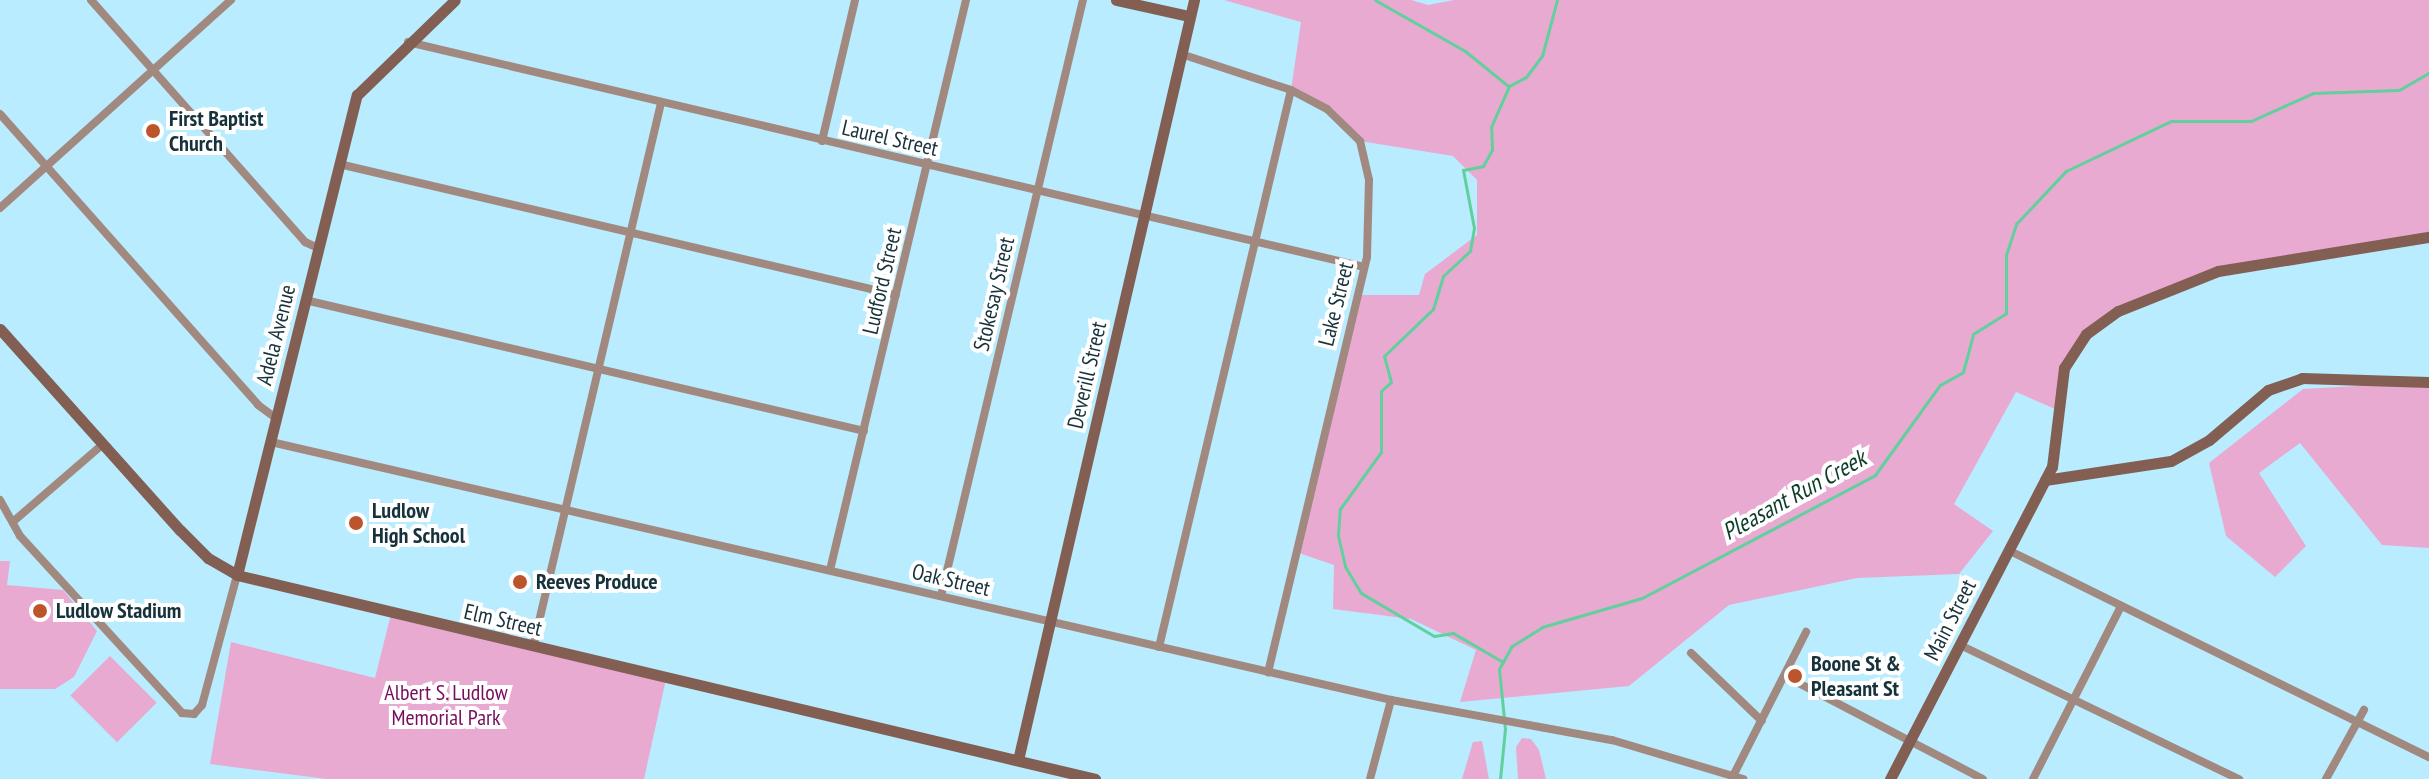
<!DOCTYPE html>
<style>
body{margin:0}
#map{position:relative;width:2429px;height:779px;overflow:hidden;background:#b8ecfe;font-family:"PT Sans Narrow",sans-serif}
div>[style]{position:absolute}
.green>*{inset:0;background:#e9aad2;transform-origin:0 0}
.stream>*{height:3px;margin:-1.5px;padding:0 1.5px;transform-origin:1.5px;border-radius:1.5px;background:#60d09c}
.street>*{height:8px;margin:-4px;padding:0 4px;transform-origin:4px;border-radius:4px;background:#a28980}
.secondary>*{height:11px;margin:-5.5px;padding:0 5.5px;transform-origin:5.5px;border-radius:5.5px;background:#825f52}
.dots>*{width:22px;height:22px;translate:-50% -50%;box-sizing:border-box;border:4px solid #fff;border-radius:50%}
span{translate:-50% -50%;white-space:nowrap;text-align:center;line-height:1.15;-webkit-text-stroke:8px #fff;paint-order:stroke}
.poi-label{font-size:22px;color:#17323b;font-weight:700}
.left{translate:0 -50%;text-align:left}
.street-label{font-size:22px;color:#17323b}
.park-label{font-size:22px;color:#780d5e}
.water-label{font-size:24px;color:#0a3c27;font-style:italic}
</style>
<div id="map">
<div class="green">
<div style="clip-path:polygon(1224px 0,1411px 0,1428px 5px,1454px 0,2429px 0,2429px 237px,2218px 271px,2171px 288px,2086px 334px,2064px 368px,2060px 411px,2016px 392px,1954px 504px,1993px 531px,1959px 574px,1857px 578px,1729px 605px,1629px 686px,1460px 702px,1476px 650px,1411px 619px,1333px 609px,1334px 565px,1296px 552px,1357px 295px,1419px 295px,1425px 274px,1477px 235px,1477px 180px,1453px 156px,1360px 141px,1350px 128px,1291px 90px,1301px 22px)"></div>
<div style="clip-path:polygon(2429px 382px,2429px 548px,2382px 545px,2300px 443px,2259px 473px,2306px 546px,2275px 577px,2226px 536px,2209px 463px,2303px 389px)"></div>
<div style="clip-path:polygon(0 561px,10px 561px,7px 585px,63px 590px,97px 631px,74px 677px,55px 689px,0 689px)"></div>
<div style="clip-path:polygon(391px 614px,666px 679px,644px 779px,327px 779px,210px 764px,231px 642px,375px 678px)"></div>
<div style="left:110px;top:656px;width:66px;height:56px;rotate:45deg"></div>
<div style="clip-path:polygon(1522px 738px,1531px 739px,1539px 750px,1546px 779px,1518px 779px,1516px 747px)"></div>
<div style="clip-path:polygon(1482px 741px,1489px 779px,1462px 779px,1473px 742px)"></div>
</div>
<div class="stream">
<div style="left:1375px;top:0;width:103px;rotate:29.5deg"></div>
<div style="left:1465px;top:51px;width:55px;rotate:39.1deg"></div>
<div style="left:1503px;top:662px;width:58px;rotate:-149.9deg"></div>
<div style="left:1453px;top:633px;width:19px;rotate:171deg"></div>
<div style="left:1434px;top:636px;width:85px;rotate:-149.5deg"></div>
<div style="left:1361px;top:593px;width:31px;rotate:-121deg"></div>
<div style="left:1345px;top:566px;width:32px;rotate:-103deg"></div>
<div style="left:1338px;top:535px;width:26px;rotate:-86deg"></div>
<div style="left:1340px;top:509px;width:70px;rotate:-54.3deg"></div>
<div style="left:1381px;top:452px;width:61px;rotate:-90deg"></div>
<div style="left:1381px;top:391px;width:13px;rotate:-42deg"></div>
<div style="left:1391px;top:382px;width:27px;rotate:-105deg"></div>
<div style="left:1384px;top:356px;width:68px;rotate:-43.8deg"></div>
<div style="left:1433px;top:309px;width:34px;rotate:-73deg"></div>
<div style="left:1443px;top:276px;width:37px;rotate:-43deg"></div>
<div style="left:1470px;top:251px;width:23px;rotate:-80deg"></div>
<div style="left:1474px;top:228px;width:59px;rotate:-100.7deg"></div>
<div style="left:1463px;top:170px;width:20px;rotate:-11deg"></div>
<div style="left:1483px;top:166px;width:18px;rotate:-61deg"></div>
<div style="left:1492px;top:150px;width:23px;rotate:-92deg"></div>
<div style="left:1491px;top:127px;width:45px;rotate:-66.3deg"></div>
<div style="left:1509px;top:86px;width:19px;rotate:-28deg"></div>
<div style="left:1526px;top:77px;width:26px;rotate:-53deg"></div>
<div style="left:1542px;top:56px;width:58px;rotate:-75deg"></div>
<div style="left:1500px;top:779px;width:50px;rotate:-84.3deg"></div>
<div style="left:1505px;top:729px;width:60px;rotate:-95.7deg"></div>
<div style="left:1499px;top:669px;width:26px;rotate:-61deg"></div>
<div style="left:1512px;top:646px;width:36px;rotate:-32deg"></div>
<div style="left:1542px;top:627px;width:104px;rotate:-16.2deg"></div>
<div style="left:1642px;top:598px;width:263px;rotate:-27.8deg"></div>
<div style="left:1875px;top:475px;width:111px;rotate:-54.2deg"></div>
<div style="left:1940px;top:385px;width:26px;rotate:-29deg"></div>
<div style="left:1963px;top:372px;width:39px;rotate:-75deg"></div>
<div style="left:1973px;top:334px;width:39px;rotate:-32deg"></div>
<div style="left:2006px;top:313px;width:58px;rotate:-90deg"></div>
<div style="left:2006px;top:255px;width:33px;rotate:-72deg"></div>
<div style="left:2016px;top:224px;width:73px;rotate:-46.7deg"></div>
<div style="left:2066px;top:171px;width:116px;rotate:-25.5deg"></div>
<div style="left:2171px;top:121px;width:80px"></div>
<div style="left:2251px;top:121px;width:68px;rotate:-24.3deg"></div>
<div style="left:2313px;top:93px;width:86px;rotate:-2deg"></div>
<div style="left:2399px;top:90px;width:34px;rotate:-30deg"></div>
</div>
<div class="street">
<div style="left:91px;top:0;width:323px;rotate:48.5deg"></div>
<div style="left:305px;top:242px;width:14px;rotate:25deg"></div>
<div style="left:408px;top:42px;width:982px;rotate:13.24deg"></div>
<div style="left:1181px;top:54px;width:116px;rotate:18.1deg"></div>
<div style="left:1291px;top:90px;width:41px;rotate:27.8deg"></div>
<div style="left:1327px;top:109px;width:46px;rotate:44.1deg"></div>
<div style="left:1360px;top:141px;width:40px;rotate:77deg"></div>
<div style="left:1369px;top:180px;width:77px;rotate:91.5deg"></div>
<div style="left:1367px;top:257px;width:427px;rotate:103.4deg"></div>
<div style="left:0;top:114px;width:389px;rotate:48.4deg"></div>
<div style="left:258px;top:405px;width:22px;rotate:36deg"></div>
<div style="left:822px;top:141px;width:145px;rotate:-76.8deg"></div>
<div style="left:339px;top:164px;width:572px;rotate:13.23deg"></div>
<div style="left:0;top:208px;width:311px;rotate:-42deg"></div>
<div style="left:305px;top:300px;width:574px;rotate:13.19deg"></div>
<div style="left:271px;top:442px;width:1149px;rotate:12.97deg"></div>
<div style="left:1391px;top:700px;width:225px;rotate:10.3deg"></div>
<div style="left:1612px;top:740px;width:137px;rotate:16.6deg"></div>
<div style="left:0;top:500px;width:41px;rotate:60.9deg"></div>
<div style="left:20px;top:536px;width:240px;rotate:47.5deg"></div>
<div style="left:182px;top:713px;width:12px;rotate:5deg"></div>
<div style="left:194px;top:714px;width:12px;rotate:-48deg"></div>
<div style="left:202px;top:705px;width:135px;rotate:-74.9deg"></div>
<div style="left:15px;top:520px;width:116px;rotate:-40.8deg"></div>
<div style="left:2008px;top:550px;width:469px;rotate:26.2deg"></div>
<div style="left:830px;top:570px;width:586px;rotate:-76.58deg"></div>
<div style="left:941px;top:596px;width:613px;rotate:-76.6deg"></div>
<div style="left:1960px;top:645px;width:310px;rotate:25.7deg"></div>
<div style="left:533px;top:647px;width:559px;rotate:-76.76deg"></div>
<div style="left:1159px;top:647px;width:572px;rotate:-76.67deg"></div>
<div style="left:1691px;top:653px;width:98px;rotate:43.8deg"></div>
<div style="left:1785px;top:676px;width:223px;rotate:27.5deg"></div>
<div style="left:1732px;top:778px;width:164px;rotate:-63.1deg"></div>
<div style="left:1370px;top:779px;width:82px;rotate:-75.1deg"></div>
<div style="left:2033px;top:779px;width:194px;rotate:-63deg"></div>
<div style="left:2326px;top:779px;width:79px;rotate:-61.2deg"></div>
</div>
<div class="secondary">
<div style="left:1116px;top:0;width:75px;rotate:12.4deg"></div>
<div style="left:0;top:329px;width:270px;rotate:48.2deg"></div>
<div style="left:180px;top:530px;width:40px;rotate:45deg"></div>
<div style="left:208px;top:558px;width:34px;rotate:30deg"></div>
<div style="left:237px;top:575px;width:882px;rotate:13.37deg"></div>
<div style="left:2045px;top:480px;width:127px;rotate:-8.6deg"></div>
<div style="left:2171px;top:461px;width:43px;rotate:-28.9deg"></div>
<div style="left:2209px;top:440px;width:77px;rotate:-40.3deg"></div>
<div style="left:2268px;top:390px;width:36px;rotate:-19deg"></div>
<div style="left:2302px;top:378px;width:127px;rotate:1.8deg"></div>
<div style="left:237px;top:575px;width:495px;rotate:-76deg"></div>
<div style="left:357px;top:95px;width:136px;rotate:-44.1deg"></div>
<div style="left:1018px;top:760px;width:780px;rotate:-76.96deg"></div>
<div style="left:1890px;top:779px;width:352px;rotate:-62.6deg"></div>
<div style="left:2052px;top:467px;width:100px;rotate:-83.1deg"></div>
<div style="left:2064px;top:368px;width:40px;rotate:-57.1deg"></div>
<div style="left:2086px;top:334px;width:39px;rotate:-36deg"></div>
<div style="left:2118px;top:311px;width:108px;rotate:-21.8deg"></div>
<div style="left:2218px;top:271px;width:214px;rotate:-9.2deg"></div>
</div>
<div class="dots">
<div style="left:153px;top:131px;background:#bc552c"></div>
<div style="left:356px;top:523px;background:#bc552c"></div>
<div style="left:520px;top:582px;background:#bc552c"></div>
<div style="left:40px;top:611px;background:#bc552c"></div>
<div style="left:1795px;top:676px;background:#bc552c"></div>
</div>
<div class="poi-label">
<span class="left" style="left:169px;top:131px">First Baptist<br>Church</span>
<span class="left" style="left:372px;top:523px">Ludlow<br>High School</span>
<span class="left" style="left:536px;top:582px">Reeves Produce</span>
<span class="left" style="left:56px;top:611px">Ludlow Stadium</span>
<span class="left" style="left:1811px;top:676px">Boone St &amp;<br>Pleasant St</span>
</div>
<div class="street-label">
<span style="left:890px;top:138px;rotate:13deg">Laurel Street</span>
<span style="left:882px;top:281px;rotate:-77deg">Ludford Street</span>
<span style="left:994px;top:294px;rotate:-77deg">Stokesay Street</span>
<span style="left:1336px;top:304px;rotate:-76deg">Lake Street</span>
<span style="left:276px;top:335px;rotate:-76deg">Adela Avenue</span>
<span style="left:1087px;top:375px;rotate:-77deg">Deverill Street</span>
<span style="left:951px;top:580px;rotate:13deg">Oak Street</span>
<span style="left:503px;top:620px;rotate:13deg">Elm Street</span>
<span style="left:1950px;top:620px;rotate:-63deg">Main Street</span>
</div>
<div class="park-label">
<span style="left:446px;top:705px">Albert S. Ludlow<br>Memorial Park</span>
</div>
<div class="water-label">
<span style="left:1794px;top:495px;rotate:-29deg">Pleasant Run Creek</span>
</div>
</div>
